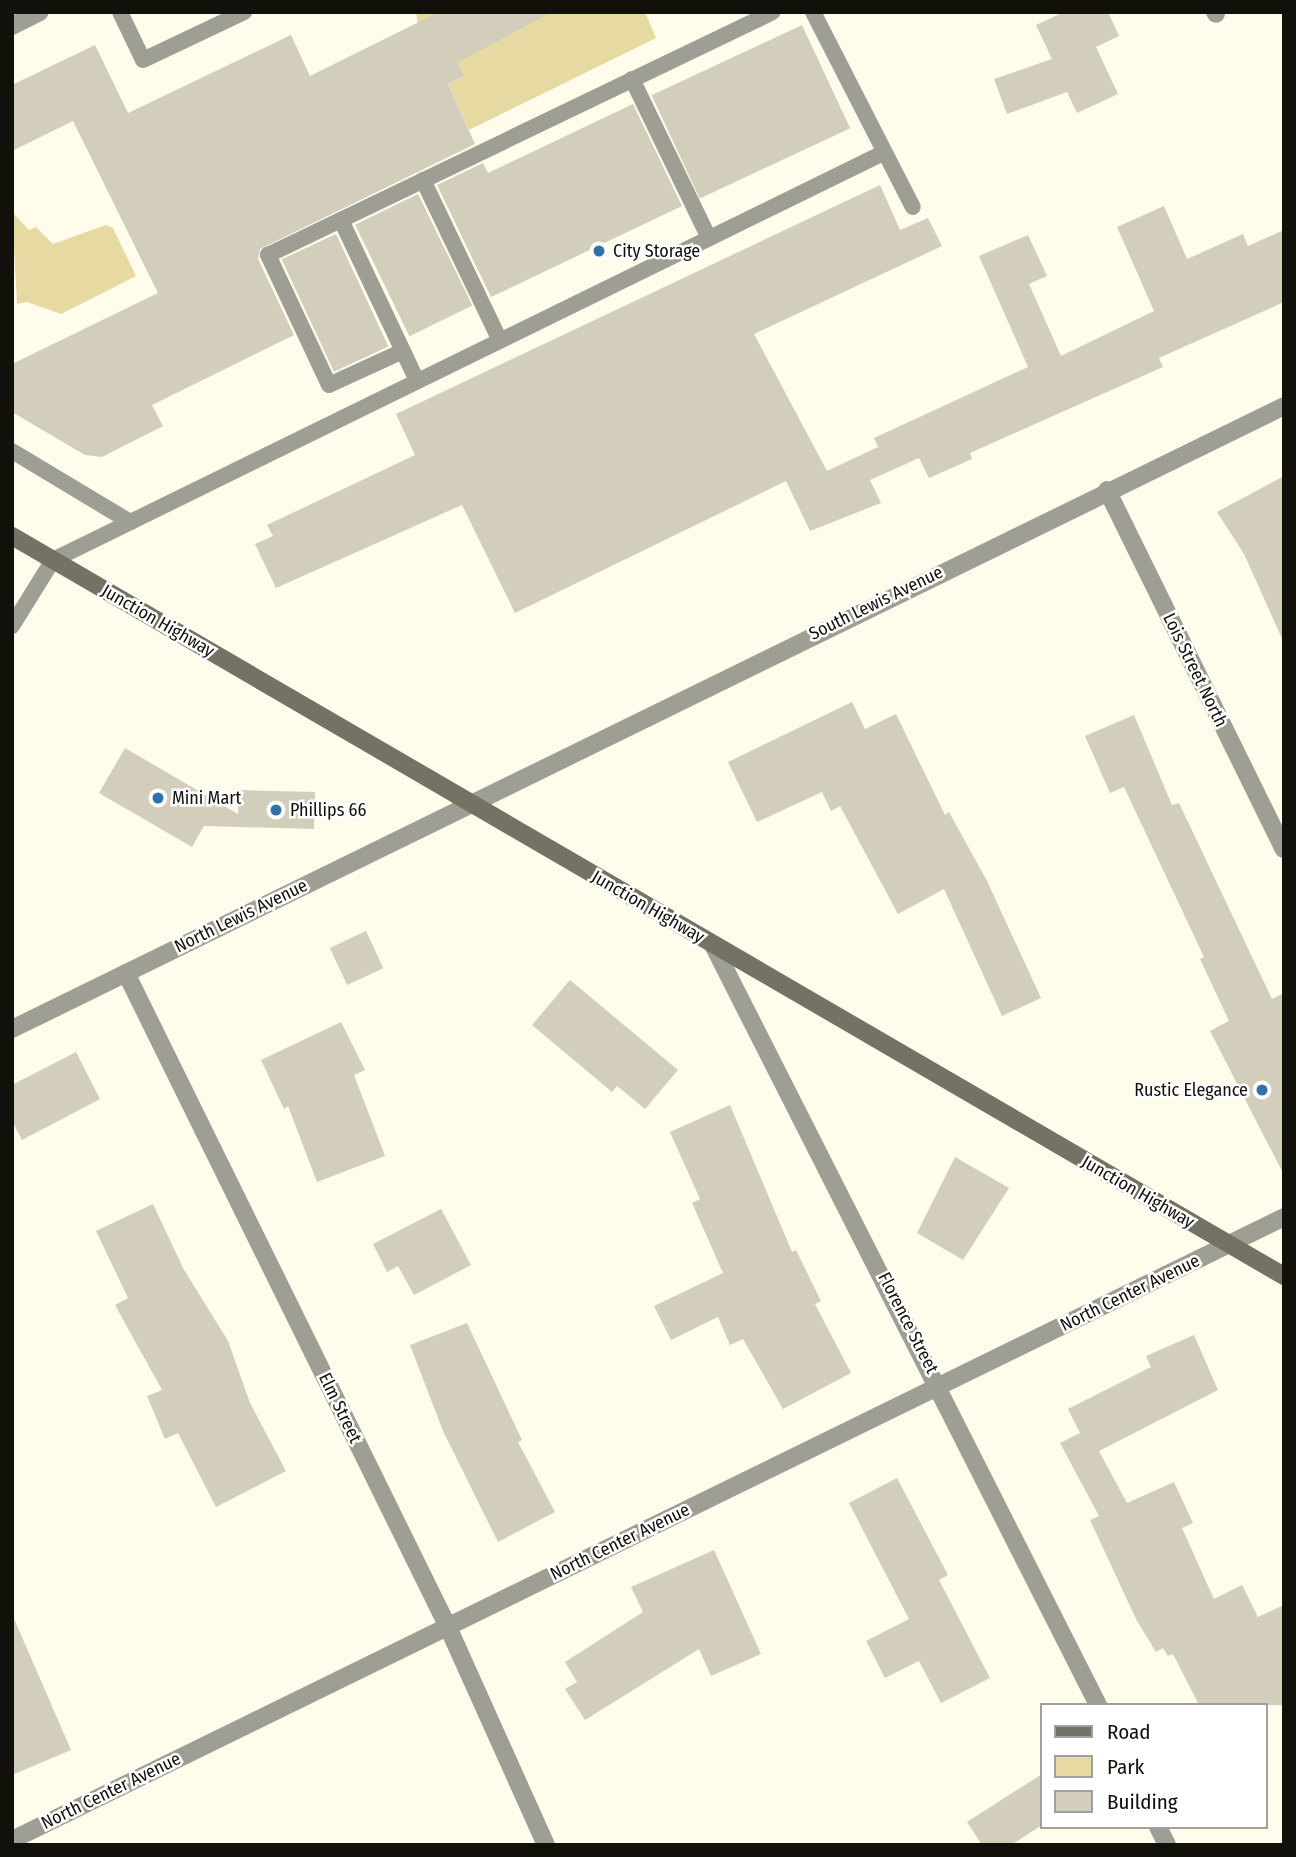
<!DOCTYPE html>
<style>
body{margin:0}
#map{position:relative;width:1296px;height:1857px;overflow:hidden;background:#fffcec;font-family:"Fira Sans Condensed",sans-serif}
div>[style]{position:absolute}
.green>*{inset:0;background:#e6d9a2}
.building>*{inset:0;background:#d2cebb;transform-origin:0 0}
.service>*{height:16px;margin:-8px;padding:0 8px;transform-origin:8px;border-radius:8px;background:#9f9e95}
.minor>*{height:18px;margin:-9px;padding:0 9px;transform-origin:9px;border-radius:9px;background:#9f9e95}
.secondary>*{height:18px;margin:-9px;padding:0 9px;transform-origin:9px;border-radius:9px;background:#747165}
.dots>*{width:19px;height:19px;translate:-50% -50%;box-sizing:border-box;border:4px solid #fff;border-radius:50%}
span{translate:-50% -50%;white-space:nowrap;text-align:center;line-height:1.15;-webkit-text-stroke:5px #fff;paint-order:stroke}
.poi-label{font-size:18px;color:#12100a}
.left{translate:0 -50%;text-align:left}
.right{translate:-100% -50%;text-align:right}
.street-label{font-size:18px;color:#12100a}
.frame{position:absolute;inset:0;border:14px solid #12100a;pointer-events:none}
.legend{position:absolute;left:1040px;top:1703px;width:228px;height:126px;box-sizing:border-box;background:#fff;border:2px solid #a09f9d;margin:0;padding:9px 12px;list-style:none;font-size:21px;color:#12100a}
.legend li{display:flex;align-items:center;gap:14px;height:35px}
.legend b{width:35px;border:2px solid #a09f9d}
</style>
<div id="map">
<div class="green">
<div style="clip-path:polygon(416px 12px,645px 12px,656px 38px,469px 130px,448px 84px,464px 76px,418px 23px)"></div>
<div style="clip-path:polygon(12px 212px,29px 230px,36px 227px,53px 244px,106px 225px,113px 228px,136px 276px,61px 314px,27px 302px,17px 304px)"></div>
</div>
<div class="building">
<div style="clip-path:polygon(439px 12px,552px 12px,457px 63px,464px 76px,448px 84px,475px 144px,260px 249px,258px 259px,294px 335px,152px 405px,163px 426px,102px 457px,85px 455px,12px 412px,12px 364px,158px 293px,73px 121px,12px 151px,12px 85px,95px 45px,128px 113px,291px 35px,310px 76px)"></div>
<div style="clip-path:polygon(1064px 12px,1108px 12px,1119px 36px,1096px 47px,1118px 94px,1077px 113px,1067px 92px,1007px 114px,994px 79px,1052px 59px,1036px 25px)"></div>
<div style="left:802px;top:25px;width:114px;height:166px;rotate:65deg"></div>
<div style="clip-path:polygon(633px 104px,682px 206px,491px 297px,437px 185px,483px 163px,488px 173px)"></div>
<div style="clip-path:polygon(880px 185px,900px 230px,928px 218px,942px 246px,754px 334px,827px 471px,878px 447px,874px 438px,1028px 367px,979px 256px,1028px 235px,1047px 276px,1029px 284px,1061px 356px,1154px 311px,1117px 227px,1164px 206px,1187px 259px,1243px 234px,1248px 246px,1284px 230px,1284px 302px,1159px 358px,1163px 367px,970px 453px,972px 459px,929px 478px,919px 458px,870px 480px,881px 503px,810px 531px,786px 481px,515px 613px,462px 505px,276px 588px,255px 544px,273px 536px,267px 525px,415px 455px,396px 414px)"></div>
<div style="left:418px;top:194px;width:124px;height:70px;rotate:64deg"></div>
<div style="left:336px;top:234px;width:124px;height:60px;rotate:65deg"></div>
<div style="clip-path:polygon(1284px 476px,1284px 643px,1244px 554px,1217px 512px)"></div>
<div style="clip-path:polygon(852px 702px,865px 729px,896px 714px,945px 815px,949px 812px,987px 881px,1041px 998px,1002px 1016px,944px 889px,898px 914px,840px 806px,831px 811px,822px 792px,757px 822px,728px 762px)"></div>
<div style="clip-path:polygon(1134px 715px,1172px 805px,1179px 803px,1272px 999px,1284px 993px,1284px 1175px,1210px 1031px,1229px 1021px,1200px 959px,1204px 957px,1124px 787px,1110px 793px,1085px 736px)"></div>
<div style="clip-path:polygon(125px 748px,238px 814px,239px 790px,315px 792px,314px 829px,204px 826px,192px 847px,99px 793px)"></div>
<div style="left:366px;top:931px;width:41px;height:40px;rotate:65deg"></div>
<div style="clip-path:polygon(570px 980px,678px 1070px,645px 1109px,617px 1086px,612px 1092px,532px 1025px)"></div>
<div style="clip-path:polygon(341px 1022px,365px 1070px,354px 1075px,385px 1156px,317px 1182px,288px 1106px,284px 1109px,261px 1060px)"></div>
<div style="clip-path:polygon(76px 1052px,100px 1099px,22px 1140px,12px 1121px,12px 1085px)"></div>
<div style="clip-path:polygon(730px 1105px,792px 1252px,796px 1250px,821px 1301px,815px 1304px,851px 1373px,783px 1409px,743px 1339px,730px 1345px,718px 1317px,671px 1340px,654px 1306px,723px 1273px,692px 1203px,700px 1199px,670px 1132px)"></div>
<div style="clip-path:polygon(955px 1157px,1009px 1188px,963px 1260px,917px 1233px)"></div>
<div style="clip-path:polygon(153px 1204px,183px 1268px,228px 1341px,250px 1403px,286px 1471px,216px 1507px,178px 1433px,165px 1439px,147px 1396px,162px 1390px,115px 1305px,128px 1298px,96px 1231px)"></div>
<div style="clip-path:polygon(441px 1209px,471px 1265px,414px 1295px,398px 1266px,387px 1272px,373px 1244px)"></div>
<div style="clip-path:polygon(467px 1323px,522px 1440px,518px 1442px,555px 1512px,498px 1542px,443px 1431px,410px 1345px)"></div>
<div style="clip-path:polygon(1194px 1335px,1218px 1390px,1099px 1451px,1127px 1503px,1174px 1482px,1193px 1523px,1182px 1528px,1214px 1599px,1242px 1585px,1258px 1617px,1284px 1605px,1284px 1705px,1199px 1705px,1173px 1654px,1168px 1656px,1163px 1648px,1156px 1652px,1137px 1621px,1090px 1520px,1099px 1516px,1060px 1443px,1080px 1433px,1068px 1409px,1151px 1367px,1146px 1356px)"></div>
<div style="clip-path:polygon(897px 1478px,948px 1575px,939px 1580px,990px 1678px,941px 1703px,919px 1661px,885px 1678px,866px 1641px,909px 1619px,849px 1503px)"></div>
<div style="clip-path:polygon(714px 1550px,761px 1654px,711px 1676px,699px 1649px,585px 1720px,565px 1689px,577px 1682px,565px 1662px,643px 1612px,631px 1587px)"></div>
<div style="clip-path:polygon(12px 1614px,71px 1750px,12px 1775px)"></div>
<div style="clip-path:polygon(1042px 1774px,1042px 1825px,1011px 1845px,982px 1845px,967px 1822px)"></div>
</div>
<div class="service">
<div style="left:120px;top:12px;width:53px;rotate:64.4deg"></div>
<div style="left:143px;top:60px;width:112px;rotate:-25.4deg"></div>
<div style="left:813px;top:12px;width:219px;rotate:62.9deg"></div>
<div style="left:632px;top:79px;width:177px;rotate:64.2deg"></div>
<div style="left:423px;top:180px;width:178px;rotate:64.4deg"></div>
<div style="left:341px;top:220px;width:178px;rotate:64.7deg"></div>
<div style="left:403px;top:351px;width:81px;rotate:155.3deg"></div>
<div style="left:329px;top:385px;width:144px;rotate:-115.1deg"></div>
<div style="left:268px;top:255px;width:560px;rotate:-25.7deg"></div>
<div style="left:12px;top:451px;width:138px;rotate:31deg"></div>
<div style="left:12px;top:626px;width:78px;rotate:-58.2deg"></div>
<div style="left:53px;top:560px;width:924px;rotate:-26.12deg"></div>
</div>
<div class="minor">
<div style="left:1215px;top:12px;width:2px;rotate:63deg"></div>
<div style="left:12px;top:26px;width:31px;rotate:-27deg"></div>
<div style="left:1107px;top:490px;width:400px;rotate:63.8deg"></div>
<div style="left:713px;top:945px;width:852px;rotate:63.13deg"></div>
<div style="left:126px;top:973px;width:729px;rotate:63.79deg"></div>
<div style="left:448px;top:1627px;width:239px;rotate:65.8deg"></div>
<div style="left:12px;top:1029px;width:1416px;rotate:-26.09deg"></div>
<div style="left:1158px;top:1827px;width:20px;rotate:63deg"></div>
<div style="left:12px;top:1840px;width:1416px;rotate:-26.09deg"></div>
</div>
<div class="secondary">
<div style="left:12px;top:536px;width:1472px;rotate:30.19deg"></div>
</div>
<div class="dots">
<div style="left:599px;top:251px;background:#3272a9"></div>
<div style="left:158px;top:798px;background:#3272a9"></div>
<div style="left:276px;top:810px;background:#3272a9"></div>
<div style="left:1262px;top:1090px;background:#3272a9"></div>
</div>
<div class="poi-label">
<span class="left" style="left:613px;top:251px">City Storage</span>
<span class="left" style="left:172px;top:798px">Mini Mart</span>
<span class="left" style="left:290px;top:810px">Phillips 66</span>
<span class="right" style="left:1248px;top:1090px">Rustic Elegance</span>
</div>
<div class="street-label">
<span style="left:876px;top:603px;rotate:-26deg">South Lewis Avenue</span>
<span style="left:158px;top:621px;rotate:30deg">Junction Highway</span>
<span style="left:1195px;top:670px;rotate:64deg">Lois Street North</span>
<span style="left:648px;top:907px;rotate:30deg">Junction Highway</span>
<span style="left:241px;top:916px;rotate:-26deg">North Lewis Avenue</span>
<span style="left:1138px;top:1192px;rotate:30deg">Junction Highway</span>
<span style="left:1130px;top:1293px;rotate:-26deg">North Center Avenue</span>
<span style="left:908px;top:1323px;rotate:63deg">Florence Street</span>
<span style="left:340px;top:1408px;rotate:64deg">Elm Street</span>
<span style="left:620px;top:1542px;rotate:-26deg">North Center Avenue</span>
<span style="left:111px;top:1791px;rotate:-26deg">North Center Avenue</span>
</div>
<div class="frame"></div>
<ul class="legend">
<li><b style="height:9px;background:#747165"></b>Road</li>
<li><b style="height:19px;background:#e6d9a2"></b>Park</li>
<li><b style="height:19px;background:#d2cebb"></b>Building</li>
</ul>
</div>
